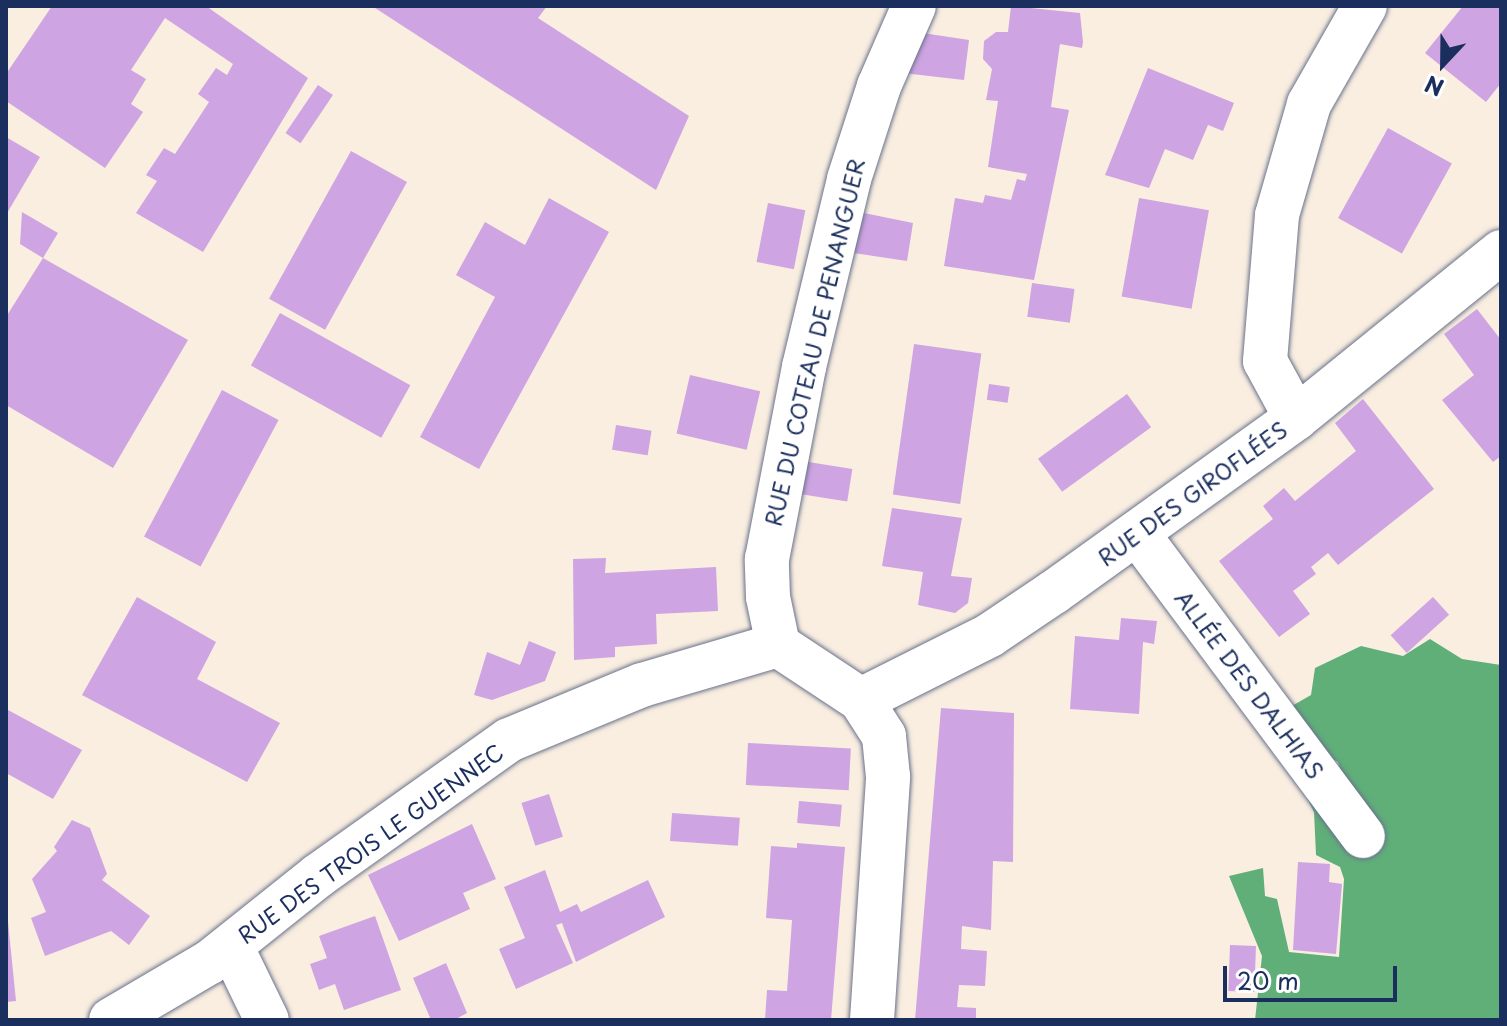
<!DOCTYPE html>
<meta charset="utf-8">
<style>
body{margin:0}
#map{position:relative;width:1507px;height:1026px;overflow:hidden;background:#f9eee0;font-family:"Playpen Sans",sans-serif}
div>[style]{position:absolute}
.forest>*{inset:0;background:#60af79}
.building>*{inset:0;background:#cea4e2;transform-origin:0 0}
.roads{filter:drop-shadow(0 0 2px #69728c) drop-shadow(0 0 2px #69728c)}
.minor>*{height:44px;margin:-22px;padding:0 22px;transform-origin:22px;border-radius:22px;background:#fff}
span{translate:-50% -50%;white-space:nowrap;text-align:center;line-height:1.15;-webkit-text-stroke:7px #fff;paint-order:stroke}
.street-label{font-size:22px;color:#1b2f5e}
.frame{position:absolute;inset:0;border:8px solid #1b2f5e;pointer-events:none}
.north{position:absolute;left:1403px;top:24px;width:80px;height:80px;-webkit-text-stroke:6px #fff;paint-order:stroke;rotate:202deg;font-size:22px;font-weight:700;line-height:32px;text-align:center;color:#1b2f5e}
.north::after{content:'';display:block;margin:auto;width:28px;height:36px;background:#1b2f5e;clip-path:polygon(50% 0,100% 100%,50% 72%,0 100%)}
.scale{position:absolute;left:1223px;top:966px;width:174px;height:36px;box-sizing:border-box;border:4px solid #1b2f5e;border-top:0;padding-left:10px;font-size:24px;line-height:28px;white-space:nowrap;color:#1b2f5e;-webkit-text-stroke:6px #fff;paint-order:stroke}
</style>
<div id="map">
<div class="forest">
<div style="clip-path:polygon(1430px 639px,1462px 659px,1501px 665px,1501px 1020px,1255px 1020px,1262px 956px,1229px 876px,1263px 868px,1265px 896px,1277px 899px,1289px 952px,1339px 957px,1344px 879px,1340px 867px,1316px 855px,1314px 812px,1303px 790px,1346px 789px,1338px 762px,1321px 752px,1283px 711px,1311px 695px,1315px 668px,1361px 646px,1403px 656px)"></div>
</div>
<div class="building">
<div style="clip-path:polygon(52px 6px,206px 6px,308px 78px,203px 252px,136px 213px,157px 181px,146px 175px,164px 148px,175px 154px,209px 102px,198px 94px,216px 68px,227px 75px,233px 64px,165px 18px,131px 70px,146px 79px,131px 104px,143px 112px,105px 168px,6px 101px,6px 74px)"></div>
<div style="clip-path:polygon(372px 6px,547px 6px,538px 18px,689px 116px,656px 190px)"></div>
<div style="clip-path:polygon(1011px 6px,1080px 13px,1083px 42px,1082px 48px,1060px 44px,1051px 107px,1069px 110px,1034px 280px,944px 266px,955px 198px,983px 203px,985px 195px,1011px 200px,1017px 179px,1025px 181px,1027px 174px,988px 167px,998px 101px,986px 100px,992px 69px,983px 59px,984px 41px,996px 32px,1008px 32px)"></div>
<div style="clip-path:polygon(1463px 6px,1501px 6px,1501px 83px,1486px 102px,1425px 53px)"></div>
<div style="clip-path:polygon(916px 32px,969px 40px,964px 80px,903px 73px)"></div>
<div style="clip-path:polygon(1148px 68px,1234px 103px,1223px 131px,1208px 125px,1193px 160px,1165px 149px,1149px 188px,1105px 175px)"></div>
<div style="left:318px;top:85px;width:18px;height:58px;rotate:34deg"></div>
<div style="left:1388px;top:128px;width:73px;height:103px;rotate:29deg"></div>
<div style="clip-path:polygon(6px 137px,40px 157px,6px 215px)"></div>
<div style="left:351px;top:151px;width:64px;height:169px;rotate:29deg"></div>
<div style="clip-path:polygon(549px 198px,609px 232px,479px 469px,420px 437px,495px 297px,456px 275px,485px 222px,525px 245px)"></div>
<div style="left:1139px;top:198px;width:71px;height:100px;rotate:10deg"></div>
<div style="left:768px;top:203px;width:38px;height:60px;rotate:11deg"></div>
<div style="clip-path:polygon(22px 212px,58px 233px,43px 258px,20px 244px)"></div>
<div style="clip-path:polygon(859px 212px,913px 223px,907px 261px,847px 252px)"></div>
<div style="clip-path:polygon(43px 258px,188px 340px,113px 468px,6px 405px,6px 317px)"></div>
<div style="left:1032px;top:283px;width:43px;height:34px;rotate:8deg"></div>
<div style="clip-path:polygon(1477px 309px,1501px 340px,1501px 456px,1493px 462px,1442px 400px,1474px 375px,1444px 334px)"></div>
<div style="left:280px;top:313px;width:149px;height:60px;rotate:29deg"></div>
<div style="left:914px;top:344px;width:68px;height:152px;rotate:8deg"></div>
<div style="left:690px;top:375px;width:72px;height:60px;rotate:13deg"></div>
<div style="left:989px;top:384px;width:21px;height:16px;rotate:8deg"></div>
<div style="left:222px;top:390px;width:64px;height:166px;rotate:28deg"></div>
<div style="left:1127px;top:394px;width:41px;height:110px;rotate:54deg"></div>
<div style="clip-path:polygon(1363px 399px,1434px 489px,1338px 565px,1328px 553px,1311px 567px,1316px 574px,1293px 591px,1310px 614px,1279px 637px,1219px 561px,1273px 519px,1263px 506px,1284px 488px,1295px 501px,1356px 451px,1335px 423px)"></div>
<div style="left:616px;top:425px;width:36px;height:25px;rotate:9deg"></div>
<div style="left:802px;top:461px;width:51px;height:33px;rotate:9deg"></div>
<div style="clip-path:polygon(892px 508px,962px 518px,951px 576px,972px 578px,968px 603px,955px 613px,918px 605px,923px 572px,882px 566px)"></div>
<div style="clip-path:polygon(606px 558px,605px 573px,716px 567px,718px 611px,656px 614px,657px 644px,615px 647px,615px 657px,574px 660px,573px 559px)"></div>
<div style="clip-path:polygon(137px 597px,216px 642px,197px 679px,280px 723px,247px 782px,82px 695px)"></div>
<div style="left:1433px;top:597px;width:24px;height:57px;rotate:48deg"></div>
<div style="clip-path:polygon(1121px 618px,1157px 621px,1154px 644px,1143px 642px,1139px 714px,1070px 709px,1075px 636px,1119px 640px)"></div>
<div style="clip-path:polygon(529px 641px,556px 652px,545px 681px,492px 700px,474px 695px,487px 652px,520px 665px)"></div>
<div style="clip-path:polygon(941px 708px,1014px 713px,1013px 862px,993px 861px,991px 930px,962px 926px,961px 949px,987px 951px,985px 986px,959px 985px,957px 1007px,976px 1008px,976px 1020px,915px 1020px)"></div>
<div style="clip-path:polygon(8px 710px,82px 750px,53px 799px,6px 773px)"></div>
<div style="left:748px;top:743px;width:103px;height:42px;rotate:3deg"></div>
<div style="left:549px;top:794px;width:45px;height:29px;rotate:72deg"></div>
<div style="left:799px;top:801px;width:43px;height:22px;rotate:5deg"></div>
<div style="left:672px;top:813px;width:68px;height:28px;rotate:4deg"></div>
<div style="clip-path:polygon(72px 820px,90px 828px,107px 874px,102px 880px,150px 916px,129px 945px,111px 931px,45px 956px,31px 918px,46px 912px,32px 879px,57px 851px,54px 847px)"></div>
<div style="clip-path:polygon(472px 824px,496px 879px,463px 893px,470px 909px,399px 941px,368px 875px)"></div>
<div style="clip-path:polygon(797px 843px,845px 847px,831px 1020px,765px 1020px,767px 990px,787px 991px,792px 920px,766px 918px,771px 846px,797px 848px)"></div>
<div style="clip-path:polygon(1298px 862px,1330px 864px,1329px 882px,1342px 884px,1336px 954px,1293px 950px)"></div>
<div style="clip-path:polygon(545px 870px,560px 912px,577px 904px,581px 912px,648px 880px,665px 917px,576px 962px,562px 923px,556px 925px,573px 963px,516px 989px,499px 949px,525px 938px,504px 887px)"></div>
<div style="clip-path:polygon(6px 902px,16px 1001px,6px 1002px)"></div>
<div style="clip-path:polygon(375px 916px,401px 990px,344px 1010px,335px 984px,319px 990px,310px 964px,327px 958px,319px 936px)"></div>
<div style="left:1230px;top:945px;width:26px;height:46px;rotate:2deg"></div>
<div style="clip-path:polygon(446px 963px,467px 1013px,454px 1020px,431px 1020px,413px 978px)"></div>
</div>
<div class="roads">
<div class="minor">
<div style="left:1296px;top:418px;width:65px;rotate:-118.5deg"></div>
<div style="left:1265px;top:361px;width:146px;rotate:-85.3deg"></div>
<div style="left:1277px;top:215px;width:116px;rotate:-73.9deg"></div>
<div style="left:1309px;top:104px;width:113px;rotate:-60.3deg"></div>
<div style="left:1137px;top:533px;width:378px;rotate:53.3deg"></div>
<div style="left:861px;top:700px;width:144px;rotate:-26.7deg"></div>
<div style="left:990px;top:635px;width:77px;rotate:-33.9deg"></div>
<div style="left:1054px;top:592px;width:298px;rotate:-35.7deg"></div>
<div style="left:1296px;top:418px;width:264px;rotate:-39deg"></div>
<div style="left:231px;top:946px;width:82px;rotate:64.1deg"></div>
<div style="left:111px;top:1020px;width:115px;rotate:-30.4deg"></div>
<div style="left:210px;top:962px;width:139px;rotate:-38.6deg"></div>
<div style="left:319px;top:875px;width:233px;rotate:-35.4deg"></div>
<div style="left:509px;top:740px;width:144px;rotate:-22.5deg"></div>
<div style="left:642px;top:685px;width:142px;rotate:-16.4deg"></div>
<div style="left:872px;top:1020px;width:244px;rotate:-86.2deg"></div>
<div style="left:888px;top:777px;width:41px;rotate:-95.6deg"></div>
<div style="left:884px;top:736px;width:43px;rotate:-122.6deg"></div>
<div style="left:861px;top:700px;width:100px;rotate:-146.5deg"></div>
<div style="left:778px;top:645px;width:49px;rotate:-101.8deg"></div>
<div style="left:768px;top:597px;width:38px;rotate:-92deg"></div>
<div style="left:767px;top:559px;width:196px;rotate:-79.1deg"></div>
<div style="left:804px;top:367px;width:193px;rotate:-76.5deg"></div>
<div style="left:849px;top:179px;width:98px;rotate:-72.1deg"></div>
<div style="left:879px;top:86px;width:87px;rotate:-66.4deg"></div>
</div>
</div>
<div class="street-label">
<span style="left:814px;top:342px;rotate:-77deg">RUE DU COTEAU DE PENANGUER</span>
<span style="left:1192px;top:493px;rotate:-36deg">RUE DES GIROFLÉES</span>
<span style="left:1250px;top:684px;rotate:53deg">ALLÉE DES DALHIAS</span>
<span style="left:370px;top:843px;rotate:-36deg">RUE DES TROIS LE GUENNEC</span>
</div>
<div class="frame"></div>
<div class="north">N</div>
<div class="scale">20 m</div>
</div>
